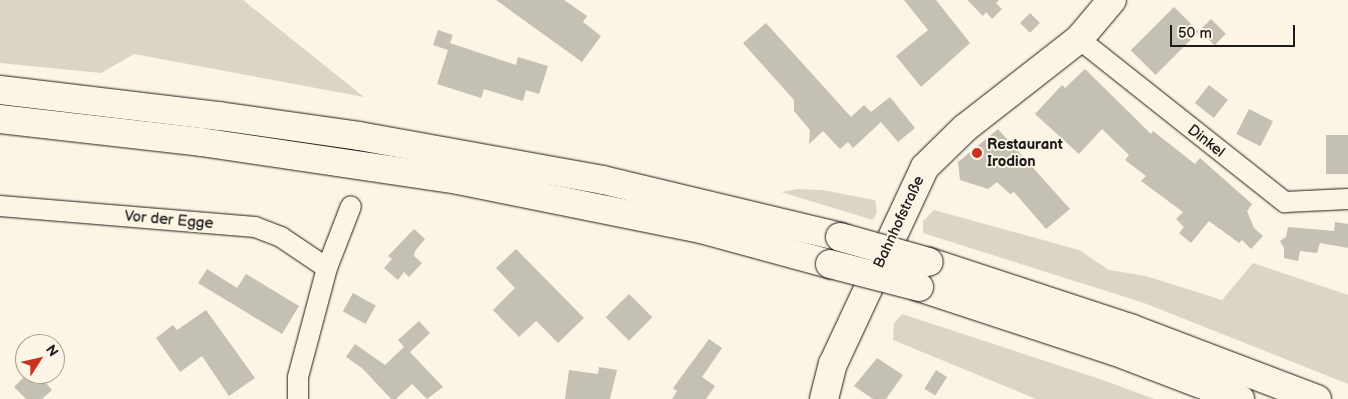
<!DOCTYPE html>
<meta charset="utf-8">
<style>
body{margin:0}
#map{position:relative;width:1348px;height:399px;overflow:hidden;background:#fcf5e5;font-family:"Balsamiq Sans",sans-serif}
div>[style]{position:absolute}
.green>*{inset:0;background:#dbd5c8}
.building>*{inset:0;background:#c4c0b3;transform-origin:0 0}
.roads{filter:drop-shadow(0 0 1px #1c1c1c) drop-shadow(0 0 1px #1c1c1c)}
.street>*{height:20px;margin:-10px;padding:0 10px;transform-origin:10px;border-radius:10px;background:#fcf5e5}
.secondary>*{height:28px;margin:-14px;padding:0 14px;transform-origin:14px;border-radius:14px;background:#fcf5e5}
.highway>*{height:28px;margin:-14px;padding:0 14px;transform-origin:14px;border-radius:14px;background:#fcf5e5}
.bridges{filter:drop-shadow(0 0 1px #1c1c1c) drop-shadow(0 0 1px #1c1c1c)}
.highway-bridge>*{height:28px;margin:-14px;padding:0 14px;transform-origin:14px;border-radius:14px;background:#fcf5e5}
.dots>*{width:14px;height:14px;translate:-50% -50%;box-sizing:border-box;border:2px solid #fcf5e5;border-radius:50%}
span{translate:-50% -50%;white-space:nowrap;text-align:center;line-height:1.15;-webkit-text-stroke:4px #fcf5e5;paint-order:stroke}
.street-label{font-size:15px;color:#1c1c1c}
.poi-label{font-size:15px;color:#1c1c1c;font-weight:700}
.left{translate:0 -50%;text-align:left}
.north{position:absolute;left:15px;top:334px;width:50px;height:50px;box-sizing:border-box;background:#fcf5e5;border:1px solid #a29e95;border-radius:50%;rotate:55deg;font-size:14px;font-weight:700;line-height:20px;text-align:center;color:#1c1c1c}
.north::after{content:'';display:block;margin:auto;width:18px;height:22px;background:#c8321e;clip-path:polygon(50% 0,100% 100%,50% 72%,0 100%)}
.scale{position:absolute;left:1170px;top:25px;width:125px;height:22px;box-sizing:border-box;border:2px solid #1c1c1c;border-top:0;padding-left:6px;font-size:15px;line-height:18px;white-space:nowrap;color:#1c1c1c;-webkit-text-stroke:4px #fcf5e5;paint-order:stroke}
</style>
<div id="map">
<div class="green">
<div style="clip-path:polygon(0 0,243px 0,364px 97px,134px 54px,101px 73px,0 63px)"></div>
<div style="clip-path:polygon(797px 189px,822px 190px,875px 200px,877px 212px,873px 220px,781px 192px)"></div>
<div style="clip-path:polygon(934px 210px,1079px 250px,1109px 270px,1146px 276px,1222px 300px,1253px 263px,1348px 295px,1348px 384px,1144px 303px,923px 233px,923px 221px)"></div>
<div style="clip-path:polygon(902px 314px,1103px 380px,1154px 399px,1036px 399px,893px 340px,894px 323px)"></div>
</div>
<div class="building">
<div style="clip-path:polygon(496px 0,564px 0,587px 16px,583px 22px,601px 36px,582px 62px)"></div>
<div style="clip-path:polygon(904px 0,936px 0,970px 43px,921px 87px,896px 56px,928px 30px)"></div>
<div style="clip-path:polygon(967px 0,999px 0,996px 3px,1002px 9px,992px 19px,986px 12px,983px 16px)"></div>
<div style="left:1174px;top:7px;width:35px;height:61px;rotate:45deg"></div>
<div style="left:1030px;top:13px;width:14px;height:14px;rotate:45deg"></div>
<div style="left:1211px;top:19px;width:21px;height:16px;rotate:45deg"></div>
<div style="clip-path:polygon(766px 23px,851px 117px,864px 105px,871px 112px,890px 97px,915px 128px,898px 142px,881px 122px,853px 148px,848px 142px,840px 149px,823px 131px,809px 144px,810px 130px,794px 111px,794px 100px,743px 43px)"></div>
<div style="clip-path:polygon(438px 30px,453px 35px,450px 43px,516px 65px,518px 57px,548px 66px,539px 94px,526px 90px,523px 101px,484px 89px,481px 98px,437px 84px,448px 50px,433px 45px)"></div>
<div style="clip-path:polygon(1085px 69px,1151px 134px,1153px 131px,1195px 164px,1200px 158px,1252px 204px,1247px 211px,1254px 228px,1263px 236px,1251px 249px,1242px 240px,1239px 243px,1209px 221px,1191px 243px,1179px 233px,1184px 227px,1176px 219px,1183px 212px,1141px 181px,1146px 176px,1125px 160px,1129px 155px,1102px 129px,1079px 154px,1035px 114px,1062px 85px,1065px 88px)"></div>
<div style="left:1209px;top:85px;width:24px;height:23px;rotate:38deg"></div>
<div style="left:1249px;top:109px;width:27px;height:28px;rotate:27deg"></div>
<div style="clip-path:polygon(998px 129px,1070px 209px,1046px 229px,1014px 192px,1010px 194px,997px 182px,988px 189px,960px 180px,958px 162px)"></div>
<div style="left:1348px;top:135px;width:39px;height:22px;rotate:90deg"></div>
<div style="clip-path:polygon(1335px 222px,1348px 224px,1348px 248px,1320px 243px,1317px 253px,1300px 251px,1298px 261px,1284px 258px,1284px 248px,1280px 241px,1286px 237px,1288px 227px,1334px 231px)"></div>
<div style="clip-path:polygon(414px 229px,425px 239px,415px 251px,414px 256px,422px 263px,409px 277px,404px 272px,398px 280px,384px 268px,392px 259px,388px 256px)"></div>
<div style="clip-path:polygon(516px 249px,584px 318px,558px 343px,536px 321px,519px 337px,493px 310px,515px 288px,496px 268px)"></div>
<div style="clip-path:polygon(207px 269px,237px 288px,246px 274px,299px 306px,282px 334px,198px 283px)"></div>
<div style="left:353px;top:293px;width:26px;height:21px;rotate:29deg"></div>
<div style="left:629px;top:294px;width:33px;height:33px;rotate:45deg"></div>
<div style="clip-path:polygon(206px 310px,255px 378px,229px 396px,202px 356px,180px 372px,156px 338px,173px 325px,177px 330px)"></div>
<div style="clip-path:polygon(419px 321px,430px 333px,410px 352px,443px 387px,427px 399px,412px 384px,396px 399px,391px 399px,362px 368px,346px 357px,355px 344px,385px 365px,404px 347px,398px 340px)"></div>
<div style="clip-path:polygon(709px 339px,722px 348px,702px 377px,715px 386px,706px 399px,672px 399px,677px 391px,673px 388px)"></div>
<div style="clip-path:polygon(877px 358px,903px 375px,886px 399px,873px 399px,854px 386px)"></div>
<div style="clip-path:polygon(599px 367px,617px 370px,610px 399px,565px 399px,569px 370px,598px 374px)"></div>
<div style="left:936px;top:370px;width:13px;height:22px;rotate:32deg"></div>
<div style="clip-path:polygon(27px 374px,38px 374px,52px 390px,42px 399px,26px 399px,14px 387px)"></div>
</div>
<div class="roads">
<div class="street">
<div style="left:1079px;top:39px;width:263px;rotate:38.4deg"></div>
<div style="left:1285px;top:202px;width:63px;rotate:-2.7deg"></div>
<div style="left:0;top:206px;width:256px;rotate:4.7deg"></div>
<div style="left:255px;top:227px;width:28px;rotate:21deg"></div>
<div style="left:281px;top:237px;width:55px;rotate:34deg"></div>
<div style="left:298px;top:399px;width:22px;rotate:-90deg"></div>
<div style="left:298px;top:377px;width:113px;rotate:-75.1deg"></div>
<div style="left:327px;top:268px;width:66px;rotate:-68.8deg"></div>
</div>
<div class="secondary">
<div style="left:824px;top:399px;width:36px;rotate:-76deg"></div>
<div style="left:833px;top:364px;width:217px;rotate:-65deg"></div>
<div style="left:925px;top:167px;width:56px;rotate:-44.3deg"></div>
<div style="left:965px;top:128px;width:145px;rotate:-38deg"></div>
<div style="left:1079px;top:39px;width:51px;rotate:-49.8deg"></div>
</div>
<div class="highway">
<div style="left:0;top:90px;width:221px;rotate:6.8deg"></div>
<div style="left:219px;top:116px;width:141px;rotate:8.1deg"></div>
<div style="left:359px;top:136px;width:248px;rotate:10.2deg"></div>
<div style="left:603px;top:180px;width:244px;rotate:13.5deg"></div>
<div style="left:0;top:119px;width:202px;rotate:6.5deg"></div>
<div style="left:201px;top:142px;width:260px;rotate:8.4deg"></div>
<div style="left:458px;top:180px;width:248px;rotate:11.4deg"></div>
<div style="left:701px;top:229px;width:134px;rotate:15.2deg"></div>
<div style="left:929px;top:262px;width:212px;rotate:18.2deg"></div>
<div style="left:1130px;top:328px;width:200px;rotate:20.8deg"></div>
<div style="left:919px;top:287px;width:205px;rotate:18.2deg"></div>
<div style="left:1114px;top:351px;width:135px;rotate:20.9deg"></div>
</div>
</div>
<div class="bridges">
<div class="highway-bridge">
<div style="left:840px;top:237px;width:92px;rotate:15.7deg"></div>
<div style="left:830px;top:264px;width:92px;rotate:14.5deg"></div>
</div>
</div>
<div class="dots">
<div style="left:977px;top:153px;background:#c8321e"></div>
</div>
<div class="street-label">
<span style="left:1206px;top:141px;rotate:38deg">Dinkel</span>
<span style="left:169px;top:220px;rotate:5deg">Vor der Egge</span>
<span style="left:899px;top:222px;rotate:-65deg">Bahnhofstraße</span>
</div>
<div class="poi-label">
<span class="left" style="left:987px;top:153px">Restaurant<br>Irodion</span>
</div>
<div class="north">N</div>
<div class="scale">50 m</div>
</div>
